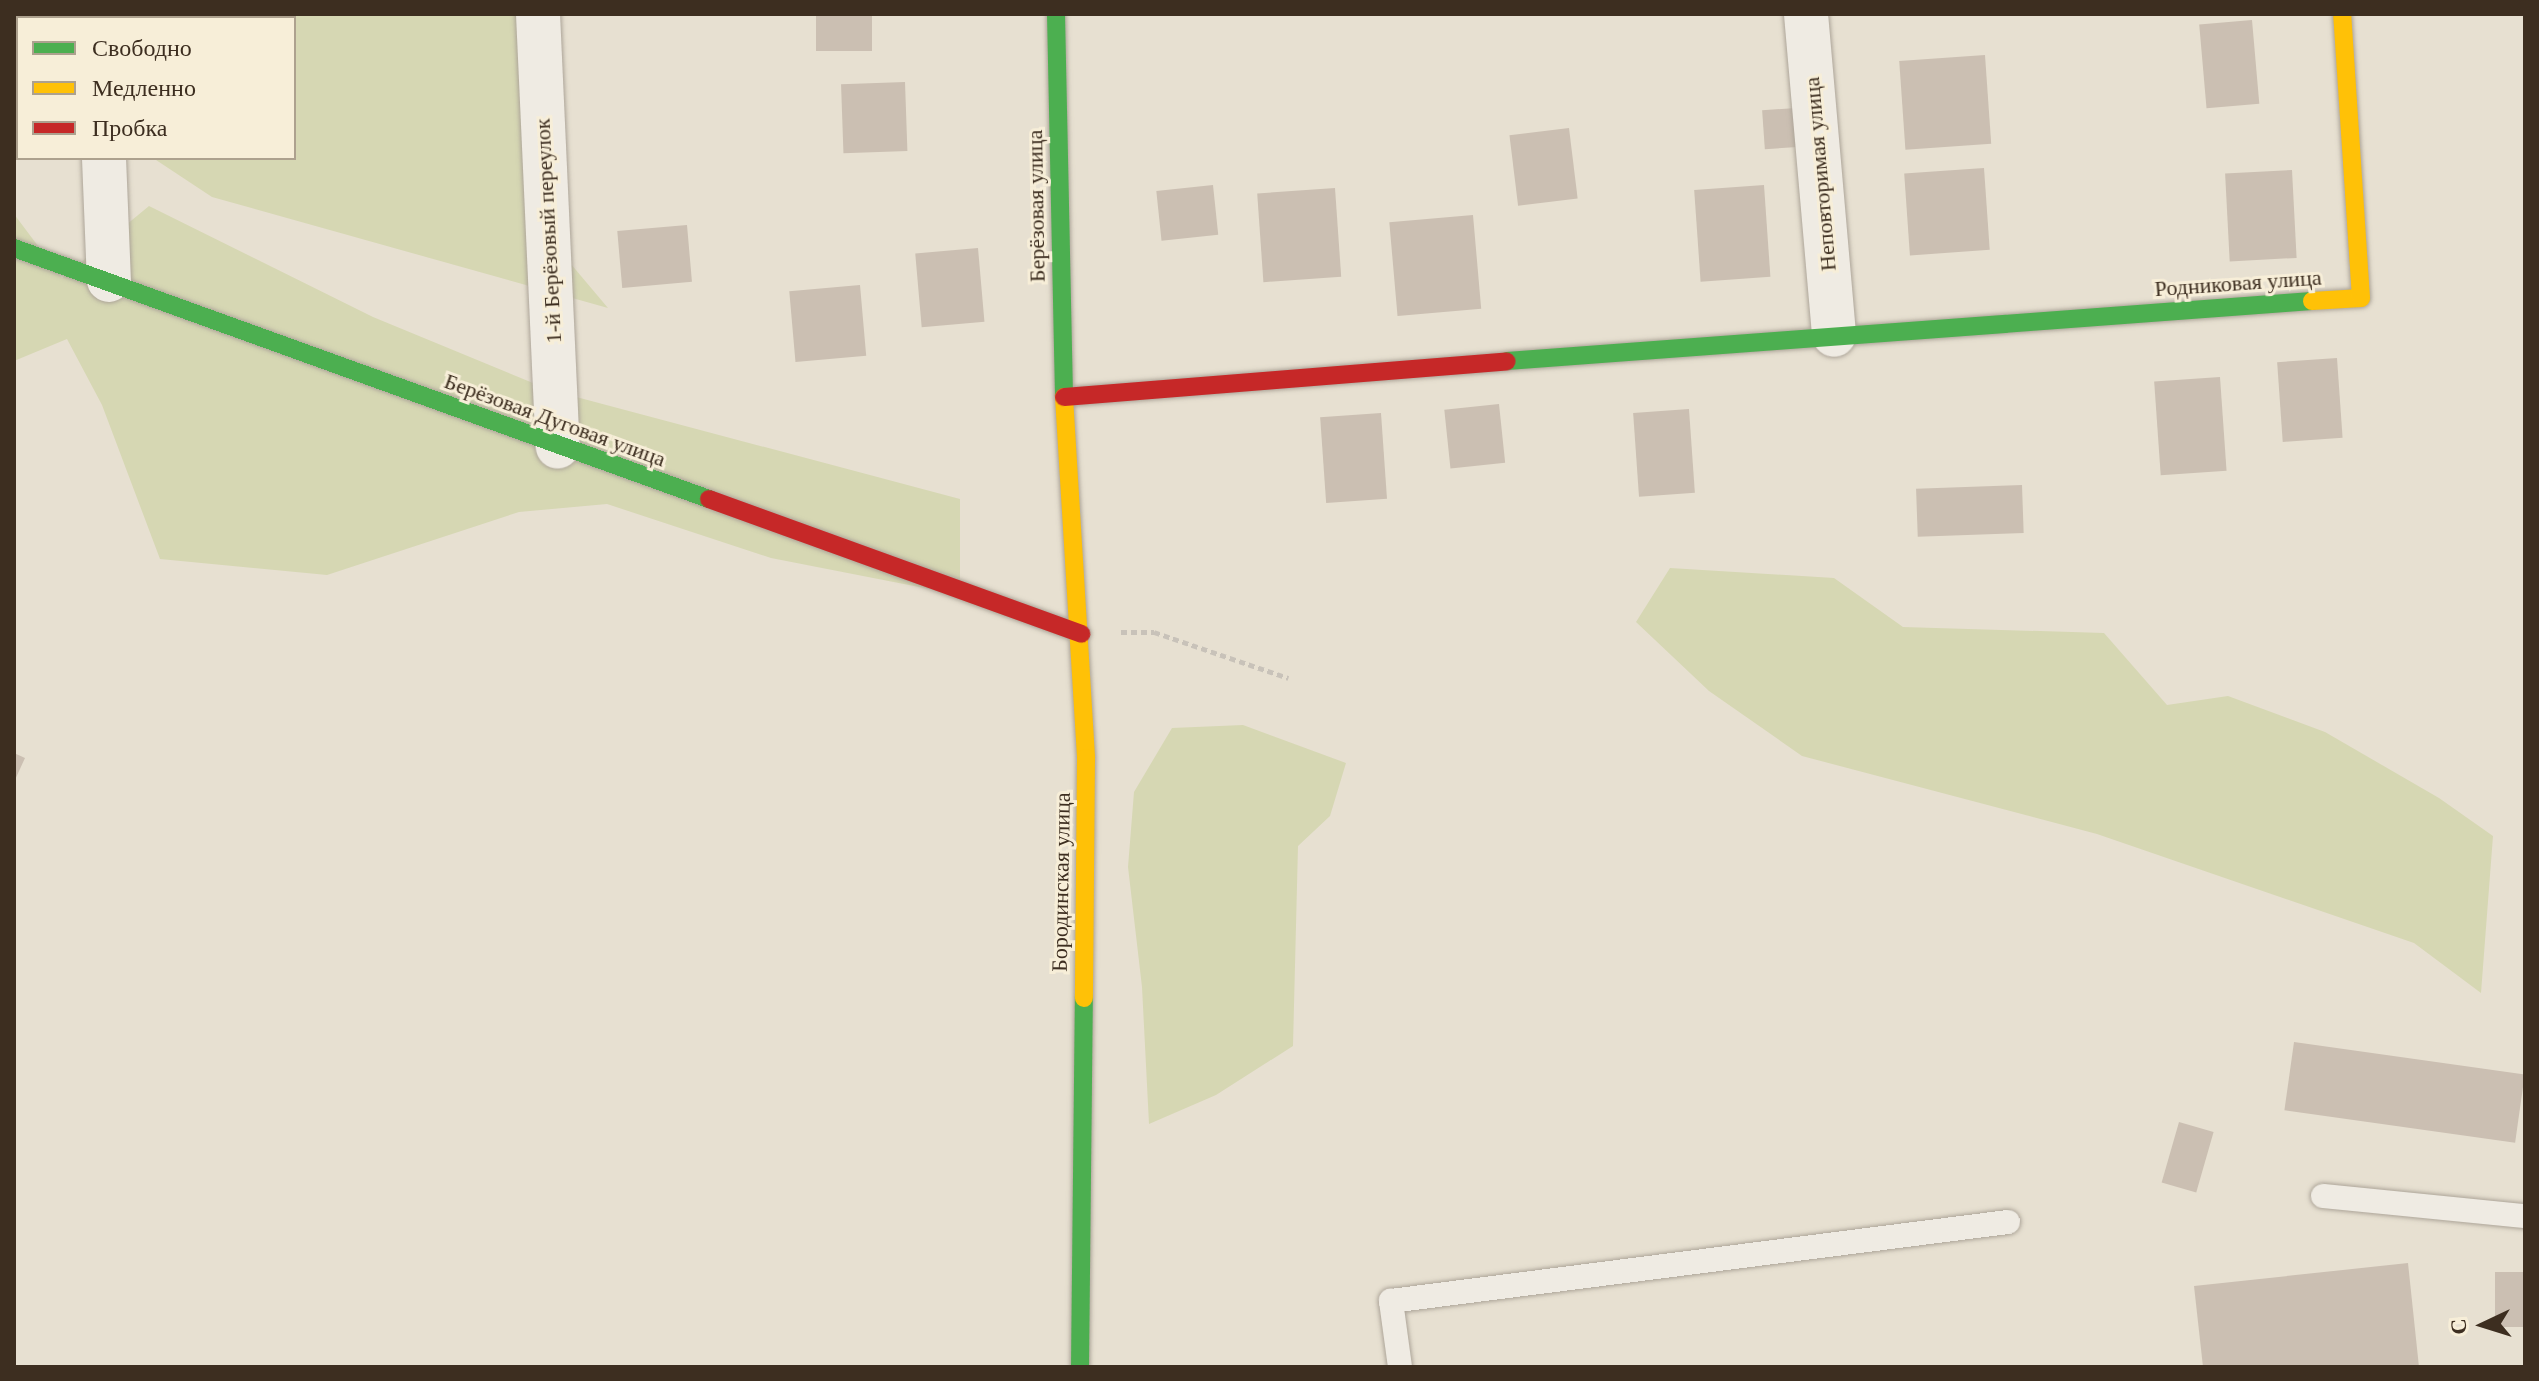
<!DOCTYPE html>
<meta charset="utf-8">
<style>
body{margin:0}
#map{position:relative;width:2539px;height:1381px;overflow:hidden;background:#e7e0d1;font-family:"Times New Roman",serif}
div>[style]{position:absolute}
.green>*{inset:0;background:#d6d7b3}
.building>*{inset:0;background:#cbbfb2;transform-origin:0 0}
.path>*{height:5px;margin-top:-2.5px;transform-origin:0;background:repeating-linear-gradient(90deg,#c8c2b9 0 6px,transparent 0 10px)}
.roads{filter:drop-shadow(0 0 2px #ada599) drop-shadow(0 0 2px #ada599)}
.lane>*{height:24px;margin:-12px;padding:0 12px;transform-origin:12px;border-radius:12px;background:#efebe3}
.street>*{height:44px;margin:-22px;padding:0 22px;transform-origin:22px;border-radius:22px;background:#efebe3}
.fast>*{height:18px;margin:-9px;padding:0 9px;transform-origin:9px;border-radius:9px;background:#4caf50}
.slow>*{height:18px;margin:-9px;padding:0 9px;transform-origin:9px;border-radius:9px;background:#ffc107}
.jam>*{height:18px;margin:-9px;padding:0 9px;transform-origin:9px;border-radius:9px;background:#c62828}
span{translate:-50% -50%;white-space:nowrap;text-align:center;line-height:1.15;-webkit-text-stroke:6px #f7eed8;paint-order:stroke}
.street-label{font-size:22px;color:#3d2e20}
.frame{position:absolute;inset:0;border:16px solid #3d2e20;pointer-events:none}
.legend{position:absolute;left:16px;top:16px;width:280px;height:144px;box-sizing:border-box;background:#f7eed8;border:2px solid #ada18e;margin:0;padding:10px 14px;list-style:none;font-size:24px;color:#3d2e20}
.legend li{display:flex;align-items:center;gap:16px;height:40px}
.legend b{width:40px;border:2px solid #ada18e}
.north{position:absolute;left:2443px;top:1285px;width:80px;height:80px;-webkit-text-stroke:6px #f7eed8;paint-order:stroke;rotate:266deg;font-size:22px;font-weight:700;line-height:32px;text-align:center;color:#3d2e20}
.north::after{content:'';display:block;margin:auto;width:28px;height:36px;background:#3d2e20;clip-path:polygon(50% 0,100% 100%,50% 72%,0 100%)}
</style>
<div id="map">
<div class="green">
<div style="clip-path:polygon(14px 14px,539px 14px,554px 244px,608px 308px,212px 197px,153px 158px,294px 158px,294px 18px,18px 18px,18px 41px,14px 41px)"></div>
<div style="clip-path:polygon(149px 206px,373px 317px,550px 390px,960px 499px,960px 595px,771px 558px,607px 504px,519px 512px,327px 575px,160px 559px,102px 405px,67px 339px,14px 361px,14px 214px,62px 278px)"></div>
<div style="clip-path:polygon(1670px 568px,1834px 578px,1903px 627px,2104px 633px,2167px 705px,2228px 696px,2325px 732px,2439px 798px,2493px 836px,2481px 993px,2414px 943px,2097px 834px,1802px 756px,1709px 691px,1636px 622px)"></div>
<div style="clip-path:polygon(1243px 725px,1346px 763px,1330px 816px,1298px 846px,1293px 1046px,1216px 1095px,1149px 1124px,1142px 987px,1128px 867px,1134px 792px,1172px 728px)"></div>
</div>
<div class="building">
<div style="left:816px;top:14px;width:56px;height:37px"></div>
<div style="left:2252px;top:20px;width:84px;height:53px;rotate:85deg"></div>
<div style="left:1985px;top:55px;width:89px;height:86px;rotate:86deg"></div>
<div style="left:905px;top:82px;width:69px;height:64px;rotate:88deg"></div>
<div style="left:1810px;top:107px;width:39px;height:48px;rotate:86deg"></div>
<div style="left:1569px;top:128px;width:71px;height:60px;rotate:83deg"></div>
<div style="left:1984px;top:168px;width:82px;height:80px;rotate:86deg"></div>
<div style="left:2292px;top:170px;width:88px;height:67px;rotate:87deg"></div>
<div style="left:1213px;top:185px;width:50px;height:57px;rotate:84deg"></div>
<div style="left:1764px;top:185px;width:92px;height:70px;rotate:86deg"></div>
<div style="left:1335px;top:188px;width:89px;height:78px;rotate:86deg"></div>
<div style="left:1473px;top:215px;width:94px;height:84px;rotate:85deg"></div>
<div style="left:687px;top:225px;width:57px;height:70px;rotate:85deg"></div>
<div style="left:978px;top:248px;width:74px;height:63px;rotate:85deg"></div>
<div style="left:860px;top:285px;width:71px;height:71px;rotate:85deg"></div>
<div style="left:2337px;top:358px;width:80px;height:60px;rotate:86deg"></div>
<div style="left:2220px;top:377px;width:94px;height:66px;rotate:86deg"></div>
<div style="left:1499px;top:404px;width:59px;height:55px;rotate:84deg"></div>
<div style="left:1689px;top:409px;width:84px;height:56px;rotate:86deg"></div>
<div style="left:1381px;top:413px;width:86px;height:61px;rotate:86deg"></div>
<div style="left:2022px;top:485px;width:48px;height:106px;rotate:88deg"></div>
<div style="clip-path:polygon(14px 753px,25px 758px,14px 782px)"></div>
<div style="left:2294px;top:1042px;width:233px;height:69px;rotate:8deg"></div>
<div style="left:2179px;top:1122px;width:36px;height:63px;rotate:16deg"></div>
<div style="clip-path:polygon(2408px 1263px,2419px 1367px,2203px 1367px,2194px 1286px)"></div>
<div style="left:2495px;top:1272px;width:30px;height:55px"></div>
</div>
<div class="path">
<div style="left:1121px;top:632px;width:33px"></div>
<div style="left:1154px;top:632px;width:142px;rotate:18.9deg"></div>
</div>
<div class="roads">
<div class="lane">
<div style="left:2323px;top:1196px;width:203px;rotate:5.7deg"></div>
<div style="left:1400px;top:1367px;width:67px;rotate:-97.8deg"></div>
<div style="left:1391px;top:1301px;width:622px;rotate:-7.3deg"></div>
</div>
<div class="street">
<div style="left:99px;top:14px;width:4px;rotate:76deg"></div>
<div style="left:538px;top:14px;width:433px;rotate:87.4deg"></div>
<div style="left:1806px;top:14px;width:322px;rotate:85deg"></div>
<div style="left:104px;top:158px;width:122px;rotate:87.7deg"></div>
</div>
<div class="fast">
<div style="left:1056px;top:14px;width:383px;rotate:88.8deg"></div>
<div style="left:14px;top:248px;width:739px;rotate:19.86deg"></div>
<div style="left:1507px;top:361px;width:807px;rotate:-4.26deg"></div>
<div style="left:1080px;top:1367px;width:369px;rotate:-89.4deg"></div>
</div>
<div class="slow">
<div style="left:2312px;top:301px;width:49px;rotate:-3.5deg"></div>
<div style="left:2361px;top:298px;width:285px;rotate:-93.8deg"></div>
<div style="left:1064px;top:397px;width:362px;rotate:86.5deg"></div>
<div style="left:1086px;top:758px;width:240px;rotate:90.5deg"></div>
</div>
<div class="jam">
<div style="left:1064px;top:397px;width:444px;rotate:-4.6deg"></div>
<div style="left:709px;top:499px;width:396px;rotate:19.9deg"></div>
</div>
</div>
<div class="street-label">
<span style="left:1820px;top:174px;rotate:-95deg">Неповторимая улица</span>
<span style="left:1036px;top:206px;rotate:-91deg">Берёзовая улица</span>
<span style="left:548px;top:231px;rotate:-93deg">1-й Берёзовый переулок</span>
<span style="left:2238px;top:283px;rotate:-4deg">Родниковая улица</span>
<span style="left:555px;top:420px;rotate:20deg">Берёзовая Дуговая улица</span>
<span style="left:1061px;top:882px;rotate:-89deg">Бородинская улица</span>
</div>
<div class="frame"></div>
<ul class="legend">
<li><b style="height:10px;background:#4caf50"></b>Свободно</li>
<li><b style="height:10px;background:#ffc107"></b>Медленно</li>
<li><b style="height:10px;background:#c62828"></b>Пробка</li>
</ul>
<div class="north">С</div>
</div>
